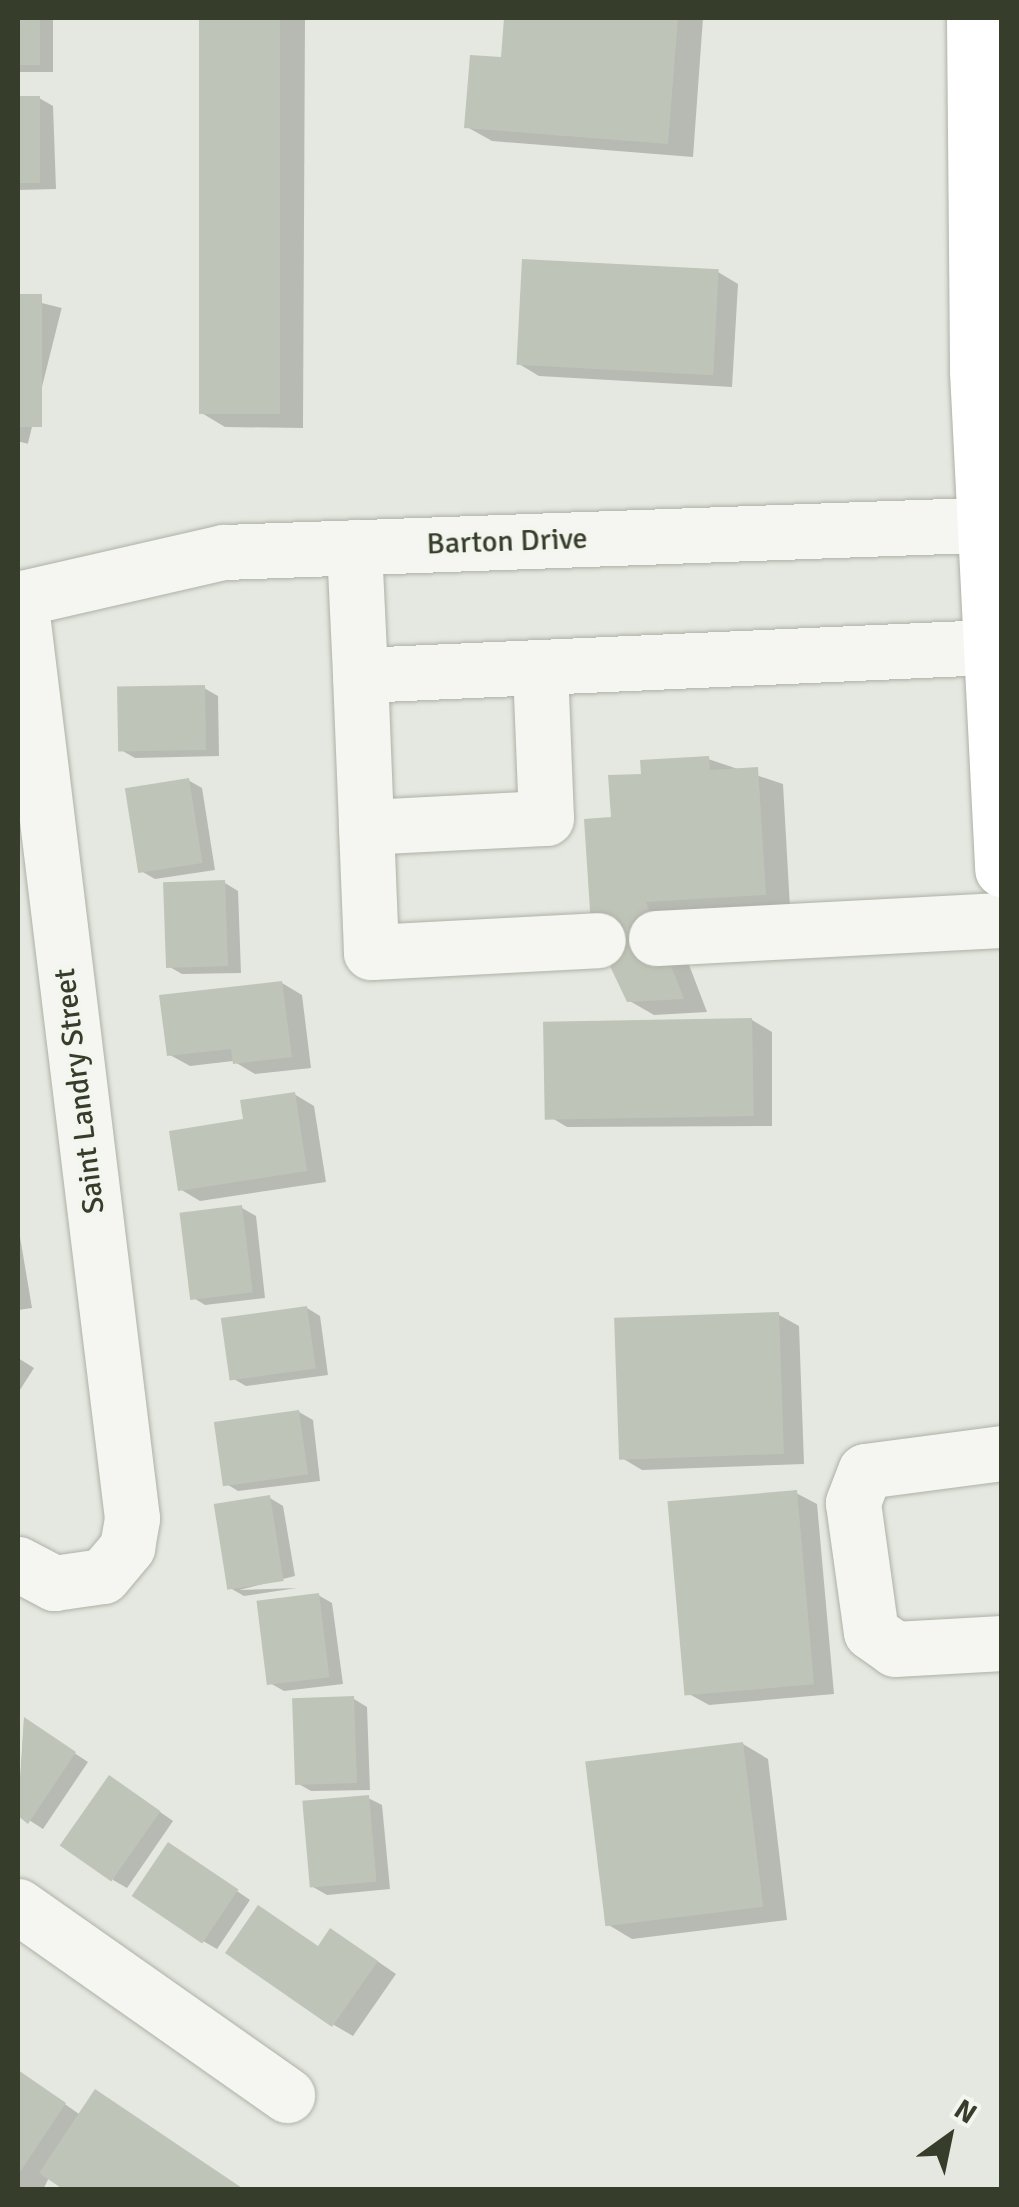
<!DOCTYPE html>
<style>
body{margin:0}
#map{position:relative;width:1019px;height:2207px;overflow:hidden;background:#e5e8e0;font-family:Signika,sans-serif}
div>[style]{position:absolute}
.shadow>*{inset:0;background:#0003;transform-origin:0 0}
.building>*{inset:0;background:#bfc4b8;transform-origin:0 0}
.roads{filter:drop-shadow(0 0 2px #adb1a6) drop-shadow(0 0 2px #adb1a6)}
.minor>*{height:55px;margin:-27.5px;padding:0 27.5px;transform-origin:27.5px;border-radius:27.5px;background:#f5f6f2}
.major>*{height:55px;margin:-27.5px;padding:0 27.5px;transform-origin:27.5px;border-radius:27.5px;background:#fff}
span{translate:-50% -50%;white-space:nowrap;text-align:center;line-height:1.15;-webkit-text-stroke:8px #f3f5ef;paint-order:stroke}
.street-label{font-size:30px;color:#363d2a}
.frame{position:absolute;inset:0;border:20px solid #363d2a;pointer-events:none}
.north{position:absolute;left:899px;top:2087px;width:100px;height:100px;-webkit-text-stroke:8px #f3f5ef;paint-order:stroke;rotate:33deg;font-size:28px;font-weight:700;line-height:40px;text-align:center;color:#363d2a}
.north::after{content:'';display:block;margin:auto;width:35px;height:45px;background:#363d2a;clip-path:polygon(50% 0,100% 100%,50% 72%,0 100%)}
</style>
<div id="map">
<div class="shadow">
<div style="left:18px;top:18px;width:35px;height:54px"></div>
<div style="clip-path:polygon(202px 18px,305px 18px,303px 428px,225px 427px,200px 412px)"></div>
<div style="clip-path:polygon(506px 18px,703px 18px,693px 157px,492px 141px,467px 127px,503px 60px)"></div>
<div style="clip-path:polygon(39px 98px,53px 106px,56px 189px,18px 190px,18px 99px)"></div>
<div style="clip-path:polygon(718px 272px,738px 284px,732px 387px,539px 376px,519px 364px)"></div>
<div style="left:18px;top:297px;width:45px;height:140px;rotate:14deg"></div>
<div style="clip-path:polygon(204px 688px,218px 696px,219px 756px,135px 758px,121px 750px)"></div>
<div style="clip-path:polygon(708px 759px,783px 784px,790px 908px,670px 915px,707px 1012px,654px 1015px,628px 1000px,614px 820px,643px 776px)"></div>
<div style="clip-path:polygon(188px 780px,202px 788px,215px 870px,155px 879px,141px 871px)"></div>
<div style="clip-path:polygon(225px 883px,238px 891px,241px 973px,182px 974px,168px 966px)"></div>
<div style="clip-path:polygon(282px 983px,302px 995px,311px 1068px,255px 1074px,233px 1061px,190px 1066px,170px 1055px)"></div>
<div style="clip-path:polygon(752px 1020px,772px 1032px,772px 1126px,567px 1127px,547px 1115px)"></div>
<div style="clip-path:polygon(294px 1094px,314px 1106px,326px 1182px,200px 1201px,180px 1189px)"></div>
<div style="clip-path:polygon(242px 1208px,256px 1216px,265px 1298px,205px 1305px,192px 1297px)"></div>
<div style="clip-path:polygon(18px 1225px,32px 1308px,18px 1310px)"></div>
<div style="clip-path:polygon(307px 1308px,320px 1316px,328px 1375px,246px 1386px,232px 1378px)"></div>
<div style="clip-path:polygon(779px 1315px,799px 1326px,804px 1464px,642px 1470px,622px 1458px)"></div>
<div style="clip-path:polygon(18px 1358px,34px 1368px,18px 1393px)"></div>
<div style="clip-path:polygon(299px 1412px,313px 1420px,320px 1481px,238px 1491px,225px 1483px)"></div>
<div style="clip-path:polygon(796px 1493px,817px 1504px,834px 1694px,709px 1705px,689px 1694px)"></div>
<div style="clip-path:polygon(270px 1498px,283px 1506px,295px 1576px,239px 1590px,297px 1588px,244px 1596px,230px 1588px)"></div>
<div style="clip-path:polygon(318px 1595px,332px 1603px,343px 1684px,284px 1691px,270px 1683px)"></div>
<div style="clip-path:polygon(354px 1699px,367px 1707px,370px 1790px,311px 1791px,297px 1783px)"></div>
<div style="clip-path:polygon(24px 1720px,88px 1762px,43px 1829px,18px 1813px)"></div>
<div style="clip-path:polygon(743px 1744px,768px 1759px,787px 1920px,632px 1939px,607px 1924px)"></div>
<div style="clip-path:polygon(123px 1786px,173px 1821px,127px 1888px,113px 1880px)"></div>
<div style="clip-path:polygon(368px 1798px,382px 1805px,390px 1889px,327px 1895px,313px 1887px)"></div>
<div style="clip-path:polygon(182px 1853px,250px 1900px,217px 1949px,203px 1941px)"></div>
<div style="clip-path:polygon(351px 1943px,396px 1974px,353px 2036px,334px 2025px,320px 1948px)"></div>
<div style="clip-path:polygon(18px 2071px,79px 2114px,43px 2190px,18px 2190px)"></div>
</div>
<div class="building">
<div style="left:18px;top:18px;width:22px;height:47px"></div>
<div style="left:199px;top:18px;width:81px;height:396px"></div>
<div style="clip-path:polygon(504px 18px,678px 18px,668px 144px,464px 128px,470px 55px,501px 57px)"></div>
<div style="left:18px;top:96px;width:22px;height:87px"></div>
<div style="left:522px;top:259px;width:197px;height:106px;rotate:3deg"></div>
<div style="left:18px;top:294px;width:24px;height:133px"></div>
<div style="left:205px;top:685px;width:65px;height:88px;rotate:89deg"></div>
<div style="clip-path:polygon(709px 756px,710px 770px,758px 767px,766px 895px,646px 902px,684px 999px,627px 1002px,591px 926px,584px 819px,611px 817px,608px 775px,641px 774px,640px 760px)"></div>
<div style="left:189px;top:778px;width:86px;height:65px;rotate:81deg"></div>
<div style="left:225px;top:880px;width:86px;height:62px;rotate:88deg"></div>
<div style="clip-path:polygon(282px 981px,292px 1057px,233px 1064px,231px 1049px,167px 1056px,159px 995px)"></div>
<div style="left:752px;top:1018px;width:98px;height:209px;rotate:89deg"></div>
<div style="clip-path:polygon(295px 1092px,307px 1171px,178px 1191px,169px 1131px,243px 1119px,240px 1100px)"></div>
<div style="left:242px;top:1205px;width:88px;height:63px;rotate:83deg"></div>
<div style="left:307px;top:1306px;width:63px;height:87px;rotate:82deg"></div>
<div style="left:779px;top:1312px;width:142px;height:165px;rotate:88deg"></div>
<div style="left:299px;top:1410px;width:65px;height:86px;rotate:82deg"></div>
<div style="left:797px;top:1490px;width:195px;height:130px;rotate:85deg"></div>
<div style="left:270px;top:1495px;width:87px;height:57px;rotate:81deg"></div>
<div style="left:319px;top:1593px;width:85px;height:63px;rotate:83deg"></div>
<div style="left:354px;top:1696px;width:87px;height:62px;rotate:88deg"></div>
<div style="clip-path:polygon(24px 1717px,76px 1752px,28px 1824px,18px 1816px)"></div>
<div style="left:743px;top:1742px;width:166px;height:159px;rotate:83deg"></div>
<div style="left:109px;top:1775px;width:63px;height:86px;rotate:35deg"></div>
<div style="left:369px;top:1795px;width:87px;height:67px;rotate:85deg"></div>
<div style="left:168px;top:1842px;width:85px;height:65px;rotate:34deg"></div>
<div style="clip-path:polygon(258px 1905px,318px 1946px,330px 1928px,378px 1961px,332px 2027px,225px 1953px)"></div>
<div style="clip-path:polygon(18px 2070px,66px 2103px,18px 2175px)"></div>
<div style="clip-path:polygon(95px 2089px,245px 2190px,64px 2190px,39px 2173px)"></div>
</div>
<div class="roads">
<div class="minor">
<div style="left:354px;top:547px;width:128px;rotate:87.3deg"></div>
<div style="left:360px;top:675px;width:629px;rotate:-2.55deg"></div>
<div style="left:18px;top:599px;width:211px;rotate:-12.9deg"></div>
<div style="left:224px;top:552px;width:779px;rotate:-2.06deg"></div>
<div style="left:360px;top:675px;width:152px;rotate:87.7deg"></div>
<div style="left:366px;top:827px;width:180px;rotate:-2.9deg"></div>
<div style="left:546px;top:818px;width:151px;rotate:-92.3deg"></div>
<div style="left:366px;top:827px;width:125px;rotate:87.7deg"></div>
<div style="left:371px;top:952px;width:227px;rotate:-3deg"></div>
<div style="left:656px;top:938px;width:346px;rotate:-3deg"></div>
<div style="left:1002px;top:1453px;width:138px;rotate:172.5deg"></div>
<div style="left:865px;top:1471px;width:34px;rotate:111deg"></div>
<div style="left:853px;top:1503px;width:130px;rotate:82.1deg"></div>
<div style="left:871px;top:1632px;width:29px;rotate:35deg"></div>
<div style="left:895px;top:1649px;width:107px;rotate:-3.2deg"></div>
<div style="left:18px;top:1564px;width:41px;rotate:27.8deg"></div>
<div style="left:54px;top:1583px;width:49px;rotate:-8.1deg"></div>
<div style="left:103px;top:1576px;width:38px;rotate:-50deg"></div>
<div style="left:127px;top:1547px;width:29px;rotate:-80deg"></div>
<div style="left:132px;top:1518px;width:927px;rotate:-96.94deg"></div>
<div style="left:18px;top:1906px;width:329px;rotate:35.1deg"></div>
</div>
<div class="major">
<div style="left:974px;top:18px;width:353px;rotate:89.5deg"></div>
<div style="left:977px;top:371px;width:499px;rotate:87.1deg"></div>
</div>
</div>
<div class="street-label">
<span style="left:507px;top:542px;rotate:-2deg">Barton Drive</span>
<span style="left:80px;top:1091px;rotate:-97deg">Saint Landry Street</span>
</div>
<div class="frame"></div>
<div class="north">N</div>
</div>
